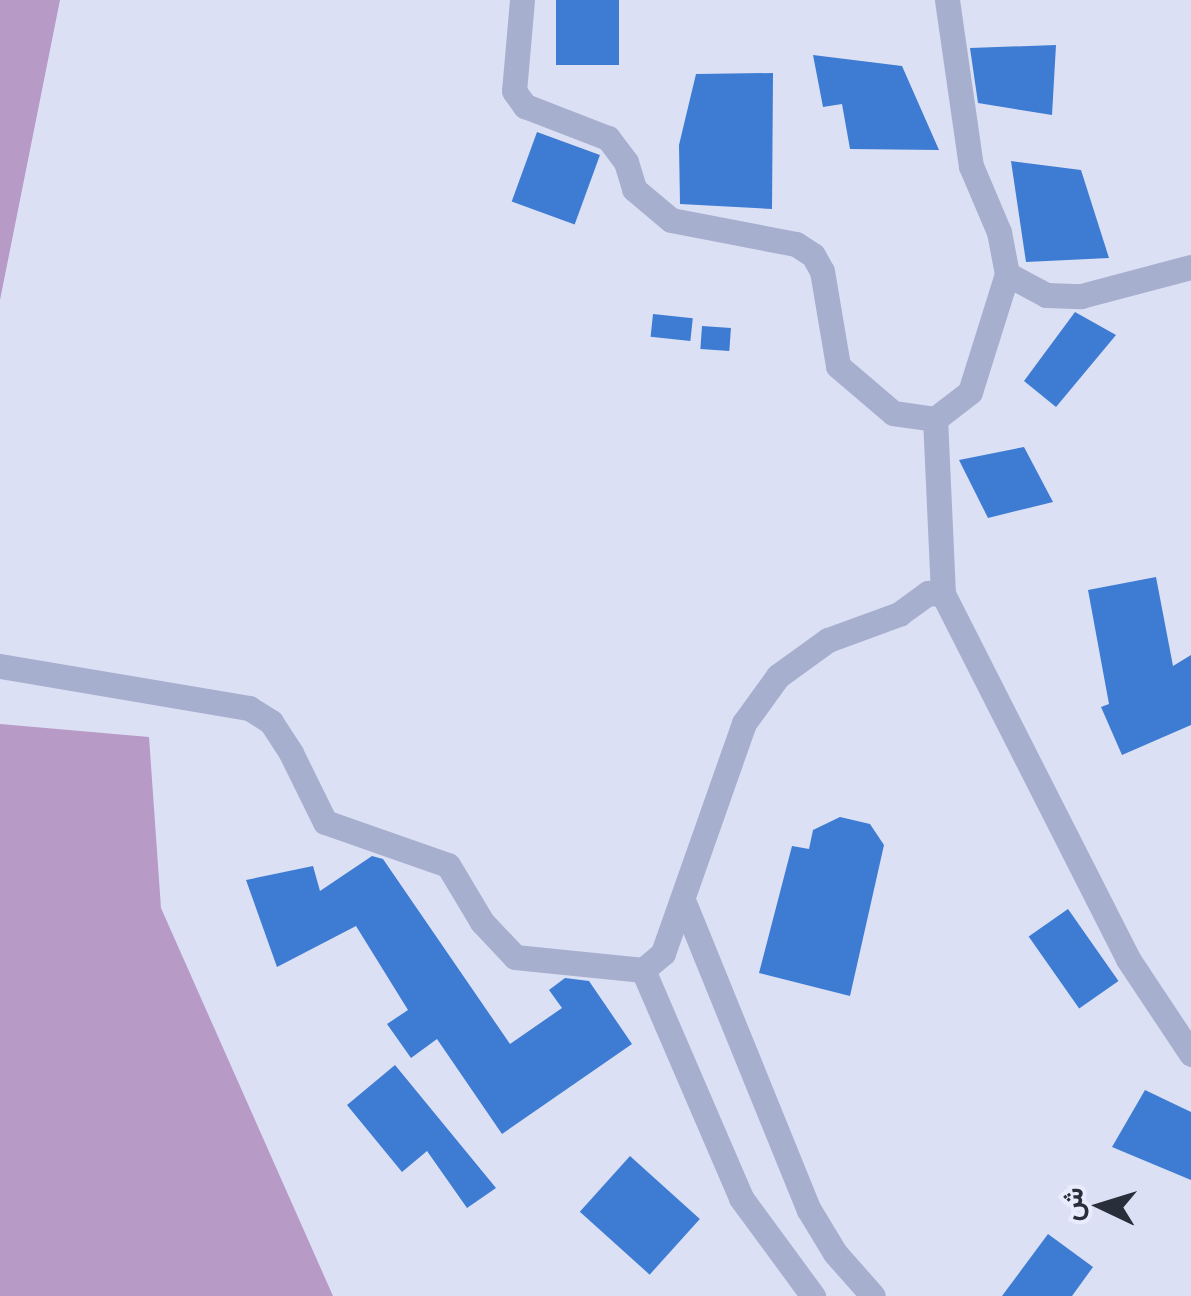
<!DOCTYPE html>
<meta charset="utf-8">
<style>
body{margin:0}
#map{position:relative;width:1191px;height:1296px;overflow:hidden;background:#dce0f5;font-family:Commissioner,Vazirmatn,sans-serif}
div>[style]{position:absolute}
.green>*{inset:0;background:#b79ac6}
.building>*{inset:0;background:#3d7cd2;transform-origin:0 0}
.street>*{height:25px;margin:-12.5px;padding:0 12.5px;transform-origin:12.5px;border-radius:12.5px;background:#a7afce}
span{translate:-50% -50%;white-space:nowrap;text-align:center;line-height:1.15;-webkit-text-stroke:9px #e9ecfc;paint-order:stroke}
.north{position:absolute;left:1051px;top:1156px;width:100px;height:100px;-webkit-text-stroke:8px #e9ecfc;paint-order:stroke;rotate:274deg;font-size:28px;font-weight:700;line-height:40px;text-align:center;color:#282e3a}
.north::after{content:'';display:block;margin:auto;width:35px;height:45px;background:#282e3a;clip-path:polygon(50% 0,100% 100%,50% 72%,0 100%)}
</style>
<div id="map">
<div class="green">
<div style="clip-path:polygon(0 0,60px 0,0 300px)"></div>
<div style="clip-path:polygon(0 724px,149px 737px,161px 908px,333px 1296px,0 1296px)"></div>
</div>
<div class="building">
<div style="left:556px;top:0;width:63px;height:65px"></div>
<div style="clip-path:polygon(1056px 45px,1052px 115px,978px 103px,970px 48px)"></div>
<div style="clip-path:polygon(813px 55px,902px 66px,939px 150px,850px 149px,842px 104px,823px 107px)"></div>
<div style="clip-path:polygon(773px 73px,772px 209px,680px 204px,679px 145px,696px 74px)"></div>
<div style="left:537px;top:132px;width:67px;height:74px;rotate:20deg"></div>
<div style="clip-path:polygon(1011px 161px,1081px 170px,1109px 258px,1026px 262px)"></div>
<div style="clip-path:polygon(1075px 312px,1116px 335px,1056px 407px,1024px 381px)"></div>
<div style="left:653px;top:314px;width:40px;height:23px;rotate:6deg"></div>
<div style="left:702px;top:326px;width:29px;height:23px;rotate:4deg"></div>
<div style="clip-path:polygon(1024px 447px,1053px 502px,988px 518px,959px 460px)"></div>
<div style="clip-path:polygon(1156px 577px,1173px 666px,1191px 655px,1191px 725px,1122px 755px,1101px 707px,1109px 704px,1088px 590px)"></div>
<div style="clip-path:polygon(840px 817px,870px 824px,884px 845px,850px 996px,759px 973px,792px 846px,809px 849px,813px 830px)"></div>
<div style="clip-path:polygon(372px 856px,383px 859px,510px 1044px,562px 1008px,549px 990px,565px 978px,589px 981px,632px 1044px,502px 1134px,437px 1039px,411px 1058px,387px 1024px,408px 1010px,356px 926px,277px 967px,246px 880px,313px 866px,320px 891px)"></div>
<div style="left:1068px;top:909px;width:88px;height:48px;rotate:55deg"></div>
<div style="clip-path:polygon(395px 1065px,496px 1188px,467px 1208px,427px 1151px,402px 1172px,347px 1105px)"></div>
<div style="clip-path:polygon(1145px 1090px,1191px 1112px,1191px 1180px,1112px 1147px)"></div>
<div style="left:630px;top:1156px;width:94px;height:75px;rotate:42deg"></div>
<div style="clip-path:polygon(1048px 1234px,1093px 1267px,1072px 1296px,1002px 1296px)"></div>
</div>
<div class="street">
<div style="left:522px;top:0;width:91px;rotate:95deg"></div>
<div style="left:514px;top:91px;width:19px;rotate:54deg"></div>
<div style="left:525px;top:106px;width:89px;rotate:21.1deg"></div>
<div style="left:608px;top:138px;width:30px;rotate:53deg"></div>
<div style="left:626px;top:162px;width:28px;rotate:73deg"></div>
<div style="left:634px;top:189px;width:48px;rotate:40deg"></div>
<div style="left:671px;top:220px;width:127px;rotate:10.9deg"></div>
<div style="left:796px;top:244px;width:20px;rotate:33deg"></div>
<div style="left:813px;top:255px;width:18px;rotate:61deg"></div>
<div style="left:822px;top:271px;width:96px;rotate:80.4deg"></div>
<div style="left:838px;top:366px;width:72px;rotate:40.5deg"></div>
<div style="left:893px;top:413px;width:42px;rotate:8.1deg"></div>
<div style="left:947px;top:0;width:168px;rotate:81.8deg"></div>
<div style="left:971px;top:166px;width:72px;rotate:67deg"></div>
<div style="left:999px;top:232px;width:43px;rotate:79.2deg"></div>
<div style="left:1007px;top:274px;width:44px;rotate:28.3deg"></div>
<div style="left:1046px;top:295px;width:35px;rotate:2deg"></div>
<div style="left:1081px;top:296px;width:114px;rotate:-14.8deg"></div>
<div style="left:943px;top:594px;width:409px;rotate:63.1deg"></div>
<div style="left:1128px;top:959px;width:114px;rotate:56.4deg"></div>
<div style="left:0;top:666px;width:253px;rotate:9.6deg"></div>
<div style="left:249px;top:708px;width:26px;rotate:32deg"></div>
<div style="left:271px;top:722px;width:37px;rotate:57deg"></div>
<div style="left:291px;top:753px;width:77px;rotate:63.8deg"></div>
<div style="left:325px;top:822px;width:130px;rotate:19.3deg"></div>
<div style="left:448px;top:865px;width:66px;rotate:59.2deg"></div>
<div style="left:482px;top:922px;width:48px;rotate:46.7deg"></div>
<div style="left:515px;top:957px;width:129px;rotate:5.8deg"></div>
<div style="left:643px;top:970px;width:26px;rotate:-40deg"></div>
<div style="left:663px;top:953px;width:244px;rotate:-70.6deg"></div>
<div style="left:744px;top:723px;width:58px;rotate:-54.1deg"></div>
<div style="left:778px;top:676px;width:62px;rotate:-35.8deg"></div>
<div style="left:828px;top:640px;width:76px;rotate:-20.1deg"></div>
<div style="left:899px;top:614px;width:36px;rotate:-36deg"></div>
<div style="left:928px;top:593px;width:15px;rotate:4deg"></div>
<div style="left:943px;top:594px;width:175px;rotate:-92.6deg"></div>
<div style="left:935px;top:419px;width:44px;rotate:-37.6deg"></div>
<div style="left:970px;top:392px;width:124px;rotate:-72.6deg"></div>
<div style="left:685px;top:905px;width:329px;rotate:67.9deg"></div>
<div style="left:809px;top:1210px;width:50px;rotate:58.8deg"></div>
<div style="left:835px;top:1253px;width:57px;rotate:48.5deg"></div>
<div style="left:643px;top:970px;width:248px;rotate:66.7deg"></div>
<div style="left:741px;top:1198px;width:122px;rotate:53.7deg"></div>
</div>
<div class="north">ش</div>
</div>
